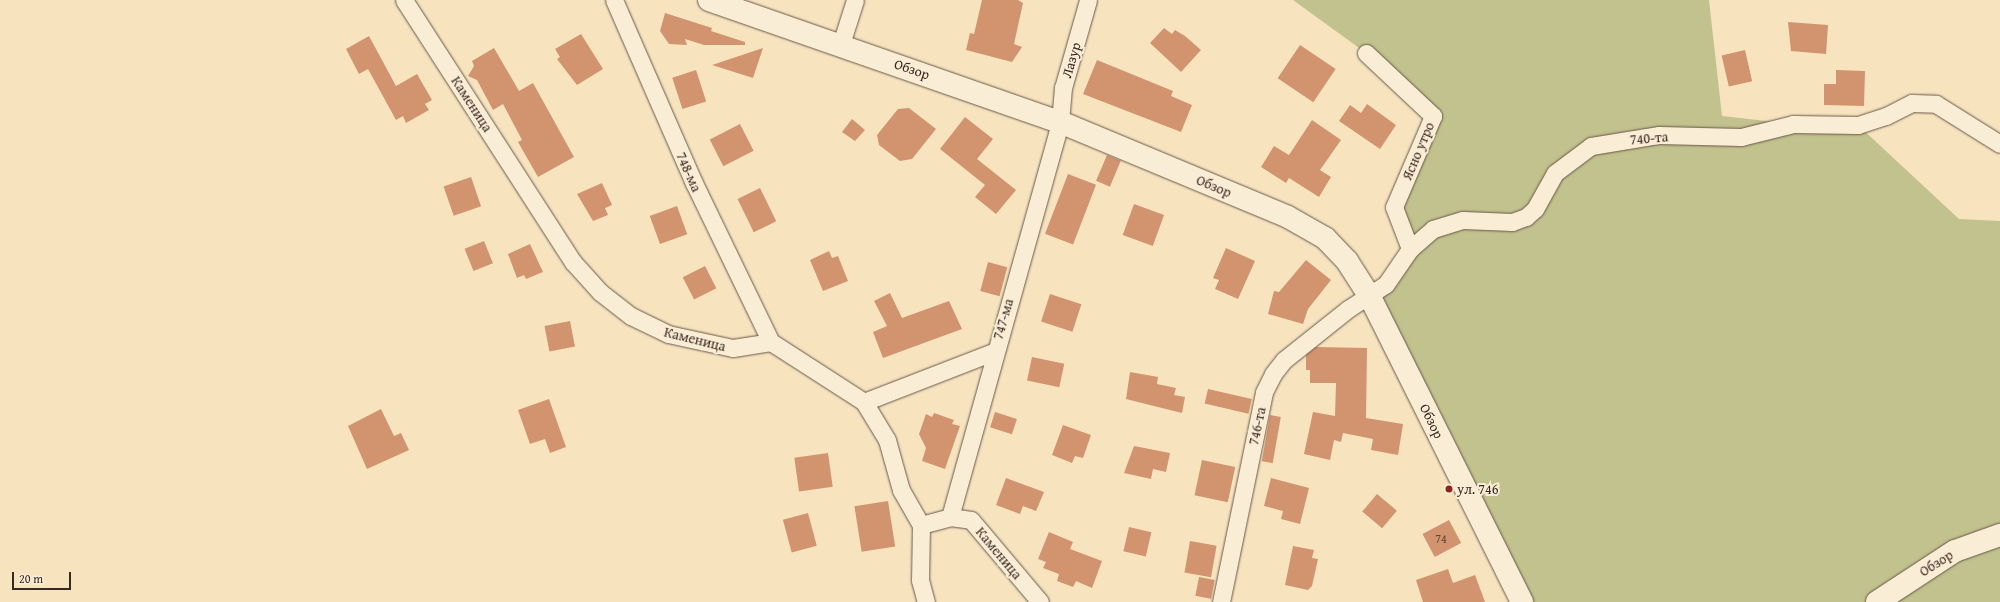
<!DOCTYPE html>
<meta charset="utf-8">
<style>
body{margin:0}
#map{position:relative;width:2000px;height:602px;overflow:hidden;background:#f7e4bf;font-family:"Gentium Book Plus",serif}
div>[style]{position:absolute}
.green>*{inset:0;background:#c2c28e}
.building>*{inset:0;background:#d2936f;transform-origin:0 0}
.roads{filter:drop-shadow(0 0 1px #69584a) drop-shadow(0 0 1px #69584a)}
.street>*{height:17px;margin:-8.5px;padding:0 8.5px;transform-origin:8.5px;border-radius:8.5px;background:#faedd5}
.secondary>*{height:22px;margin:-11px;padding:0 11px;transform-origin:11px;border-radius:11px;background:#faedd5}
.dots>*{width:11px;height:11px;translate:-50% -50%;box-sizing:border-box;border:2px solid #faedd5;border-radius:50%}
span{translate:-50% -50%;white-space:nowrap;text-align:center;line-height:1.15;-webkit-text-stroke:4px #faedd5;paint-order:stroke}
.number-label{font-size:12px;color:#604436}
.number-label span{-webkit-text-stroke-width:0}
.street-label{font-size:14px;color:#3a2923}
.poi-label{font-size:14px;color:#3a2923}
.left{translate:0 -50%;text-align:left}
.scale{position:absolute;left:12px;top:572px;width:59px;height:18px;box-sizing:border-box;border:2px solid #3a2923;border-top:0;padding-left:5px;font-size:12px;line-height:14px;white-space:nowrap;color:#3a2923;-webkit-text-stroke:3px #faedd5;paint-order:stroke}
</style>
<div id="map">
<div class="green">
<div style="clip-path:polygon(1293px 0,1709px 0,1722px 116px,1793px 124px,1858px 125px,1959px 219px,2000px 221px,2000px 602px,1522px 602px,1370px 297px,1410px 249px,1394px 207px,1433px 116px,1366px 53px)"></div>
</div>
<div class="building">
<div style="clip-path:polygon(982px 0,1018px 0,1023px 3px,1014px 44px,1022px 47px,1012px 62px,966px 50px,970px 33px,974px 34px)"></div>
<div style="clip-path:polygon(665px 13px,712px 28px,711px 31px,745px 42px,745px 45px,704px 45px,685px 39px,687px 45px,669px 44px,660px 31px)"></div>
<div style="clip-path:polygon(1788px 22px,1828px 25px,1826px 54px,1791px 51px)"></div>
<div style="clip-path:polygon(1164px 28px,1172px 34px,1175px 30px,1185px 36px,1201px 50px,1181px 72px,1150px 43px)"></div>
<div style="clip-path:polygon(581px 34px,603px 69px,577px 85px,557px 59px,560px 57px,555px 49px)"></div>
<div style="clip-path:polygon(369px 36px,396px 86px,417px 74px,432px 100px,425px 104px,429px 110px,406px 123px,403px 116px,396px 120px,368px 69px,359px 74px,346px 49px)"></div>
<div style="left:1300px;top:45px;width:43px;height:40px;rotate:34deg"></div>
<div style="clip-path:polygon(494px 48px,519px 91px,533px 83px,574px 157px,538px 177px,518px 142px,522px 140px,503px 104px,493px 110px,477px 80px,468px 76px,474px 66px,472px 61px)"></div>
<div style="clip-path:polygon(763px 48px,753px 78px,712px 65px)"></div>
<div style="left:1745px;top:50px;width:32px;height:24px;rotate:77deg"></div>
<div style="clip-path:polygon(1097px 60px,1173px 91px,1171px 96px,1192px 105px,1181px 132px,1083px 94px)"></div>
<div style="left:696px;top:70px;width:33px;height:25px;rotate:72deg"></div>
<div style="clip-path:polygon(1836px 70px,1865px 71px,1864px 106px,1824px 105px,1824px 84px,1836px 84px)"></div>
<div style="clip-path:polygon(1367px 104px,1396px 125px,1380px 149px,1339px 121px,1350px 105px,1361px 113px)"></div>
<div style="clip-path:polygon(909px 108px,936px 129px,912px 159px,900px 161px,879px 145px,877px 135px,898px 109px)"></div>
<div style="clip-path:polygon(965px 117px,993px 139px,977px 159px,1016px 190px,996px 214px,975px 197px,985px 185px,940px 149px)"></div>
<div style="clip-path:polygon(852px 119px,865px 130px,855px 141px,842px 132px)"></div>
<div style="clip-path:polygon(1312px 120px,1341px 140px,1320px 170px,1331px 177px,1319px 197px,1289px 178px,1286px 183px,1261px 167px,1274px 146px,1289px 155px)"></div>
<div style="left:740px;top:124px;width:30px;height:34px;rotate:63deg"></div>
<div style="left:1107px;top:155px;width:15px;height:28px;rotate:23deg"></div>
<div style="left:1068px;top:174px;width:30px;height:64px;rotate:21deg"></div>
<div style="left:471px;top:177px;width:31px;height:29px;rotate:71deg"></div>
<div style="clip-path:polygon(602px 183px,612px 205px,605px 208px,608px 215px,593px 221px,577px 194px)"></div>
<div style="left:760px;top:188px;width:37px;height:25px;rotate:64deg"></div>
<div style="left:1134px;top:204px;width:32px;height:33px;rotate:20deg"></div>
<div style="left:677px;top:206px;width:30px;height:29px;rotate:70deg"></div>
<div style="left:484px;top:241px;width:24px;height:21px;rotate:68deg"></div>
<div style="clip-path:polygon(530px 244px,543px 272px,526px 279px,524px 275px,517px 278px,508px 254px)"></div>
<div style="clip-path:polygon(1226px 248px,1255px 261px,1238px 299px,1215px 289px,1219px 280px,1213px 278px)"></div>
<div style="clip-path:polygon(829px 251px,832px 258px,838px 256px,848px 281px,823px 291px,810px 260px)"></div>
<div style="clip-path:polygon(1306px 260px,1331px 280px,1308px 309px,1303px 324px,1268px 314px,1274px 291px,1279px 292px)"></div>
<div style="left:988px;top:262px;width:20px;height:30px;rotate:15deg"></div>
<div style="left:705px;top:266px;width:25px;height:25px;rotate:63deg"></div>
<div style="clip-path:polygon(890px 293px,902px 318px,949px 301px,962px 329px,883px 358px,873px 332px,887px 326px,874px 301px)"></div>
<div style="left:1050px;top:294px;width:33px;height:29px;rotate:18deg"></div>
<div style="left:570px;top:321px;width:26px;height:26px;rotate:79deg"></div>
<div style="clip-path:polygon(1316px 347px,1367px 348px,1366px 418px,1403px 424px,1398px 455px,1371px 450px,1373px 439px,1343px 433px,1341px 442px,1334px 440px,1330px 460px,1304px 454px,1313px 412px,1335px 416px,1336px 383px,1310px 383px,1310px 370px,1306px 370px,1306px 355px)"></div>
<div style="left:1032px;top:357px;width:33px;height:24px;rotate:12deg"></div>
<div style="clip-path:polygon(1130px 372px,1158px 377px,1157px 384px,1176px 388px,1174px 395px,1185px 397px,1182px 413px,1126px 399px)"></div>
<div style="left:1208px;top:389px;width:45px;height:15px;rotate:13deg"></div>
<div style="clip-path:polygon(549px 399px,566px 447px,550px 453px,545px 439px,530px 444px,518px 410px)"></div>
<div style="clip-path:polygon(381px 409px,394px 436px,401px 433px,409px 450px,367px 469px,348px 426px)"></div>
<div style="left:995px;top:412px;width:23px;height:16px;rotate:18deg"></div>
<div style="clip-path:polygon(934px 413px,954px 420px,952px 424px,960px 426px,945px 469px,922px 461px,926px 448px,919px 434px,926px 414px,932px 417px)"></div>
<div style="left:1270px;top:415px;width:11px;height:47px;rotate:10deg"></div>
<div style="clip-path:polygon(1063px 425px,1091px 435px,1083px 458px,1075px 456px,1072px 463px,1052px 455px)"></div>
<div style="clip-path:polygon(1134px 446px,1170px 453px,1166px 472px,1153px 469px,1151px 479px,1124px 473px)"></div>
<div style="left:828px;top:453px;width:34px;height:34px;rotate:82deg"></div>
<div style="left:1202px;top:460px;width:34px;height:36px;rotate:12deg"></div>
<div style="clip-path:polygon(1006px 478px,1044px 492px,1036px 511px,1023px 506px,1020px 514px,996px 505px)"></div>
<div style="clip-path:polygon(1271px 478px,1309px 488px,1300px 524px,1281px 519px,1283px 511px,1264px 506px)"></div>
<div style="left:1377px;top:494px;width:26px;height:23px;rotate:40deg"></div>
<div style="left:888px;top:501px;width:46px;height:34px;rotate:81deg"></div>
<div style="left:808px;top:513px;width:34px;height:26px;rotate:75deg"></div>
<div style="left:1449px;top:520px;width:26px;height:30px;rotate:62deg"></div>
<div style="left:1129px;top:527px;width:23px;height:25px;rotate:13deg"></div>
<div style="clip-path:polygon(1049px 532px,1073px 542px,1070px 549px,1102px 561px,1092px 588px,1076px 581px,1073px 587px,1057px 581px,1059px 574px,1043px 568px,1046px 562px,1038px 559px)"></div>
<div style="left:1190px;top:541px;width:27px;height:32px;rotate:10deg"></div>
<div style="clip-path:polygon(1293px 546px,1314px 550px,1312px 558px,1318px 559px,1312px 586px,1308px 590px,1285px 585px)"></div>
<div style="clip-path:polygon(1448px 569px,1453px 583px,1475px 575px,1485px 602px,1423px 602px,1416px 580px)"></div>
<div style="left:1199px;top:577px;width:16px;height:19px;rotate:11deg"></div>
</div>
<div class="roads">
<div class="street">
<div style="left:404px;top:0;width:312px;rotate:57.2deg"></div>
<div style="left:573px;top:262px;width:40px;rotate:48deg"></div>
<div style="left:600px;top:292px;width:39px;rotate:38deg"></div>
<div style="left:631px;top:316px;width:41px;rotate:25.9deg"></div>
<div style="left:668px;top:334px;width:66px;rotate:12.2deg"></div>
<div style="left:733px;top:348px;width:38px;rotate:-9deg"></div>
<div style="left:771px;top:342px;width:111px;rotate:32.8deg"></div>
<div style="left:864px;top:402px;width:44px;rotate:58.8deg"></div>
<div style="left:887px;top:440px;width:52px;rotate:74.4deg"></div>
<div style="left:901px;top:490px;width:40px;rotate:60.3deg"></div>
<div style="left:921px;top:525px;width:30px;rotate:-15deg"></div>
<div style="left:950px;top:517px;width:21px;rotate:8deg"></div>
<div style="left:971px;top:520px;width:107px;rotate:49.9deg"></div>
<div style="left:614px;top:0;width:200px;rotate:66.4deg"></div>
<div style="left:694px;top:183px;width:177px;rotate:64.2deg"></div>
<div style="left:841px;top:44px;width:46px;rotate:-72.3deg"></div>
<div style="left:1366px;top:53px;width:92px;rotate:43.2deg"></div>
<div style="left:1433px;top:116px;width:99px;rotate:113.2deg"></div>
<div style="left:1394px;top:207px;width:45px;rotate:69.1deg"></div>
<div style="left:864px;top:402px;width:138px;rotate:-21.2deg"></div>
<div style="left:950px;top:517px;width:410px;rotate:-74.4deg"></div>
<div style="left:1060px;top:122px;width:34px;rotate:-85deg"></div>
<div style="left:1063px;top:88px;width:91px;rotate:-74.1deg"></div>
<div style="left:921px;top:525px;width:55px;rotate:91deg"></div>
<div style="left:920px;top:580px;width:23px;rotate:75deg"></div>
<div style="left:1221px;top:602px;width:214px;rotate:-78.4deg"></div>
<div style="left:1264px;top:392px;width:20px;rotate:-63deg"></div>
<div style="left:1273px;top:374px;width:18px;rotate:-52deg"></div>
<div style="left:1284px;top:360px;width:82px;rotate:-38.6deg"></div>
<div style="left:1348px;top:309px;width:45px;rotate:-33.3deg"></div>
<div style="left:1386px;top:284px;width:42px;rotate:-55.6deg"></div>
<div style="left:1410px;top:249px;width:30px;rotate:-41deg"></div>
<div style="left:1433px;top:229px;width:31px;rotate:-17deg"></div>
<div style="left:1463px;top:220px;width:49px;rotate:2.3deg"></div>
<div style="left:1512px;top:222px;width:15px;rotate:-20deg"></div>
<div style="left:1526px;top:217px;width:12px;rotate:-42deg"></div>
<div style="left:1535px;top:209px;width:41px;rotate:-60.9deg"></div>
<div style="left:1555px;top:173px;width:45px;rotate:-36.9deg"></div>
<div style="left:1591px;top:146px;width:69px;rotate:-9.2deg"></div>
<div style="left:1659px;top:135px;width:82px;rotate:1.4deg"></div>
<div style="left:1741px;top:137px;width:54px;rotate:-14deg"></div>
<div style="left:1793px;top:124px;width:65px;rotate:0.9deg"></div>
<div style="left:1858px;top:125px;width:29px;rotate:-18deg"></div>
<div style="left:1886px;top:116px;width:29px;rotate:-27deg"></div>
<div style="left:1912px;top:103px;width:24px;rotate:2deg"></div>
<div style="left:1936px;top:104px;width:75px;rotate:32deg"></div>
</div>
<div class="secondary">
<div style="left:709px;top:0;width:372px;rotate:19.2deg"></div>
<div style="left:1060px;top:122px;width:247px;rotate:22.6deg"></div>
<div style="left:1288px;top:217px;width:43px;rotate:29.6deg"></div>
<div style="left:1325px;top:238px;width:32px;rotate:46deg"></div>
<div style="left:1347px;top:261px;width:43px;rotate:57.4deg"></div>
<div style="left:1370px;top:297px;width:341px;rotate:63.5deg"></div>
<div style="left:1877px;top:602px;width:93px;rotate:-33.2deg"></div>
<div style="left:1955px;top:551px;width:48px;rotate:-19.6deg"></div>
</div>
</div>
<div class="dots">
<div style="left:1449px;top:489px;background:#8f2418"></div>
</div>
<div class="number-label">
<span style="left:1441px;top:539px">74</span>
</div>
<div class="street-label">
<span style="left:1071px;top:60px;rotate:-74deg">Лазур</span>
<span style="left:912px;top:69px;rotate:19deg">Обзор</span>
<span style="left:472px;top:104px;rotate:57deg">Каменица</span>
<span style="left:1649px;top:138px;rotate:-5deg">740-та</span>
<span style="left:1418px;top:151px;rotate:-67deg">Ясно утро</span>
<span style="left:689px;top:172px;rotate:66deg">748-ма</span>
<span style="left:1214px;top:186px;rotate:23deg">Обзор</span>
<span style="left:1003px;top:319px;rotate:-74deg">747-ма</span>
<span style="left:695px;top:339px;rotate:14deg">Каменица</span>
<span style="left:1432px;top:421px;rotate:64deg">Обзор</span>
<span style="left:1257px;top:426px;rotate:-78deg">746-та</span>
<span style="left:999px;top:553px;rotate:50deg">Каменица</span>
<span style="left:1936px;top:563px;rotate:-32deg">Обзор</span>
</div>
<div class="poi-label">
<span class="left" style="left:1457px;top:489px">ул. 746</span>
</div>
<div class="scale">20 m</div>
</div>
